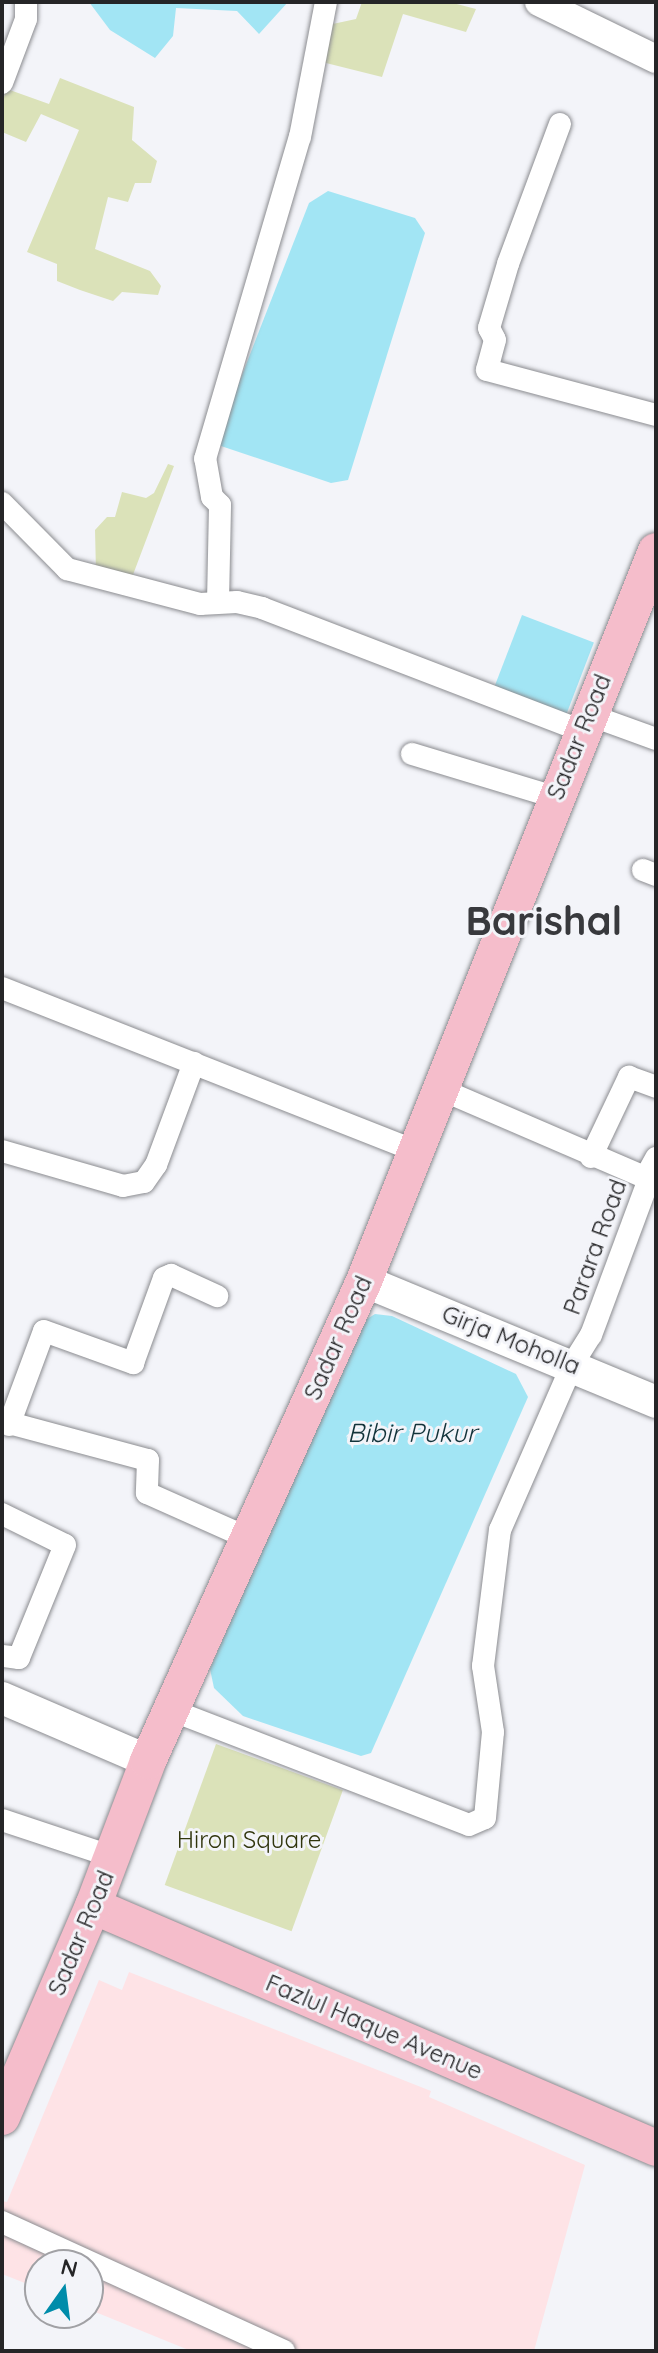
<!DOCTYPE html>
<style>
body{margin:0}
#map{position:relative;width:658px;height:2353px;overflow:hidden;background:#f3f4f9;font-family:Quicksand,sans-serif}
div>[style]{position:absolute}
.education>*{inset:0;background:#fee3e6}
.green>*{inset:0;background:#dbe2b9;transform-origin:0 0}
.water>*{inset:0;background:#a2e5f4;transform-origin:0 0}
.roads{filter:drop-shadow(0 0 2px #8b8c90) drop-shadow(0 0 2px #8b8c90)}
.minor>*{height:22px;margin:-11px;padding:0 11px;transform-origin:11px;border-radius:11px;background:#fff}
.tertiary>*{height:28px;margin:-14px;padding:0 14px;transform-origin:14px;border-radius:14px;background:#fff}
.secondary>*{height:32px;margin:-16px;padding:0 16px;transform-origin:16px;border-radius:16px;background:#fff}
.primary>*{height:36px;margin:-18px;padding:0 18px;transform-origin:18px;border-radius:18px;background:#f5bdcb}
span{translate:-50% -50%;white-space:nowrap;text-align:center;line-height:1.15;-webkit-text-stroke:6px #f3f4f9;paint-order:stroke}
.street-label{font-size:24px;color:#252527}
.park-label{font-size:24px;color:#30350c}
.water-label{font-size:26px;color:#12333a;font-style:italic}
.town-label{font-size:40px;color:#38393d;font-weight:700}
.frame{position:absolute;inset:0;border:4px solid #252527;pointer-events:none}
.north{position:absolute;left:24px;top:2249px;width:80px;height:80px;box-sizing:border-box;background:#f3f4f9;border:2px solid #a1a1a5;border-radius:50%;rotate:14deg;font-size:22px;font-weight:700;line-height:32px;text-align:center;color:#252527}
.north::after{content:'';display:block;margin:auto;width:28px;height:36px;background:#008caa;clip-path:polygon(50% 0,100% 100%,50% 72%,0 100%)}
</style>
<div id="map">
<div class="education">
<div style="clip-path:polygon(129px 1972px,431px 2091px,429px 2097px,585px 2165px,534px 2351px,191px 2351px,88px 2309px,88px 2265px,40px 2265px,40px 2289px,2px 2274px,2px 2201px,7px 2202px,99px 1980px,122px 1990px)"></div>
</div>
<div class="green">
<div style="clip-path:polygon(362px 2px,449px 2px,476px 9px,466px 32px,403px 14px,382px 77px,318px 61px,328px 25px,356px 19px)"></div>
<div style="clip-path:polygon(60px 78px,134px 107px,132px 140px,157px 161px,151px 183px,135px 183px,128px 202px,108px 197px,95px 249px,150px 271px,161px 286px,158px 295px,122px 292px,113px 301px,80px 290px,57px 281px,57px 264px,27px 252px,79px 130px,41px 114px,26px 142px,2px 132px,2px 102px,7px 89px,49px 104px)"></div>
<div style="clip-path:polygon(168px 464px,174px 466px,131px 580px,96px 572px,95px 530px,107px 517px,115px 517px,122px 492px,146px 498px,154px 493px)"></div>
<div style="left:216px;top:1744px;width:135px;height:150px;rotate:20deg"></div>
</div>
<div class="water">
<div style="clip-path:polygon(89px 2px,288px 2px,259px 34px,237px 11px,176px 8px,173px 36px,155px 58px,110px 30px)"></div>
<div style="clip-path:polygon(328px 191px,415px 218px,425px 233px,348px 480px,331px 483px,215px 444px,309px 203px)"></div>
<div style="left:522px;top:615px;width:77px;height:85px;rotate:21deg"></div>
<div style="clip-path:polygon(375px 1314px,392px 1316px,516px 1374px,528px 1397px,371px 1753px,361px 1756px,243px 1716px,214px 1688px,210px 1669px,359px 1324px)"></div>
</div>
<div class="roads">
<div class="minor">
<div style="left:2px;top:83px;width:68px;rotate:-69.4deg"></div>
<div style="left:26px;top:19px;width:17px;rotate:-90deg"></div>
<div style="left:560px;top:124px;width:149px;rotate:110.4deg"></div>
<div style="left:508px;top:264px;width:67px;rotate:106.5deg"></div>
<div style="left:489px;top:328px;width:13px;rotate:63deg"></div>
<div style="left:495px;top:340px;width:31px;rotate:105deg"></div>
<div style="left:487px;top:370px;width:175px;rotate:14.9deg"></div>
<div style="left:2px;top:503px;width:93px;rotate:45.4deg"></div>
<div style="left:67px;top:569px;width:138px;rotate:14.7deg"></div>
<div style="left:200px;top:604px;width:37px;rotate:-3deg"></div>
<div style="left:237px;top:602px;width:26px;rotate:13deg"></div>
<div style="left:262px;top:608px;width:341px;rotate:21deg"></div>
<div style="left:218px;top:602px;width:97px;rotate:-88.8deg"></div>
<div style="left:220px;top:505px;width:11px;rotate:-135deg"></div>
<div style="left:212px;top:497px;width:39px;rotate:-100deg"></div>
<div style="left:205px;top:459px;width:336px;rotate:-73.6deg"></div>
<div style="left:300px;top:137px;width:137px;rotate:-79.1deg"></div>
<div style="left:587px;top:714px;width:73px;rotate:19.9deg"></div>
<div style="left:412px;top:754px;width:148px;rotate:16.8deg"></div>
<div style="left:643px;top:870px;width:14px;rotate:21deg"></div>
<div style="left:2px;top:988px;width:443px;rotate:21.5deg"></div>
<div style="left:2px;top:1151px;width:126px;rotate:16.1deg"></div>
<div style="left:123px;top:1186px;width:21px;rotate:-11deg"></div>
<div style="left:144px;top:1182px;width:21px;rotate:-55deg"></div>
<div style="left:156px;top:1165px;width:109px;rotate:-69.6deg"></div>
<div style="left:591px;top:1157px;width:89px;rotate:-64.6deg"></div>
<div style="left:629px;top:1077px;width:29px;rotate:20deg"></div>
<div style="left:645px;top:1178px;width:23px;rotate:-61deg"></div>
<div style="left:2px;top:1421px;width:151px;rotate:15deg"></div>
<div style="left:148px;top:1460px;width:33px;rotate:92deg"></div>
<div style="left:147px;top:1493px;width:111px;rotate:24deg"></div>
<div style="left:9px;top:1425px;width:100px;rotate:-69.6deg"></div>
<div style="left:44px;top:1331px;width:95px;rotate:19.8deg"></div>
<div style="left:133px;top:1363px;width:90px;rotate:-70deg"></div>
<div style="left:164px;top:1278px;width:8px;rotate:-23deg"></div>
<div style="left:171px;top:1275px;width:51px;rotate:24.5deg"></div>
<div style="left:2px;top:1514px;width:70px;rotate:26.2deg"></div>
<div style="left:65px;top:1545px;width:122px;rotate:112.2deg"></div>
<div style="left:19px;top:1658px;width:17px;rotate:-173deg"></div>
<div style="left:171px;top:1710px;width:319px;rotate:21.1deg"></div>
<div style="left:469px;top:1825px;width:17px;rotate:-24deg"></div>
<div style="left:485px;top:1818px;width:86px;rotate:-84.7deg"></div>
<div style="left:493px;top:1732px;width:67px;rotate:-98.6deg"></div>
<div style="left:483px;top:1666px;width:137px;rotate:-82.9deg"></div>
<div style="left:500px;top:1530px;width:180px;rotate:-66.4deg"></div>
<div style="left:572px;top:1365px;width:36px;rotate:-58deg"></div>
<div style="left:591px;top:1335px;width:166px;rotate:-69.6deg"></div>
<div style="left:649px;top:1179px;width:230px;rotate:-156.7deg"></div>
<div style="left:2px;top:1820px;width:117px;rotate:18.4deg"></div>
<div style="left:2px;top:2222px;width:310px;rotate:24.6deg"></div>
</div>
<div class="tertiary">
<div style="left:539px;top:2px;width:130px;rotate:26deg"></div>
</div>
<div class="secondary">
<div style="left:364px;top:1281px;width:316px;rotate:22.5deg"></div>
<div style="left:2px;top:1698px;width:159px;rotate:23.3deg"></div>
</div>
<div class="primary">
<div style="left:93px;top:1906px;width:613px;rotate:23.26deg"></div>
<div style="left:2px;top:2117px;width:230px;rotate:-66.7deg"></div>
<div style="left:93px;top:1906px;width:155px;rotate:-69.2deg"></div>
<div style="left:148px;top:1761px;width:526px;rotate:-65.77deg"></div>
<div style="left:364px;top:1281px;width:786px;rotate:-68.2deg"></div>
</div>
</div>
<div class="street-label">
<span style="left:579px;top:737px;rotate:-68deg">Sadar Road</span>
<span style="left:595px;top:1247px;rotate:-70deg">Parara Road</span>
<span style="left:338px;top:1338px;rotate:-66deg">Sadar Road</span>
<span style="left:511px;top:1340px;rotate:22deg">Girja Moholla</span>
<span style="left:81px;top:1933px;rotate:-67deg">Sadar Road</span>
<span style="left:374px;top:2027px;rotate:23deg">Fazlul Haque Avenue</span>
</div>
<div class="park-label">
<span style="left:249px;top:1840px">Hiron Square</span>
</div>
<div class="water-label">
<span style="left:412px;top:1433px">Bibir Pukur</span>
</div>
<div class="town-label">
<span style="left:544px;top:920px">Barishal</span>
</div>
<div class="frame"></div>
<div class="north">N</div>
</div>
